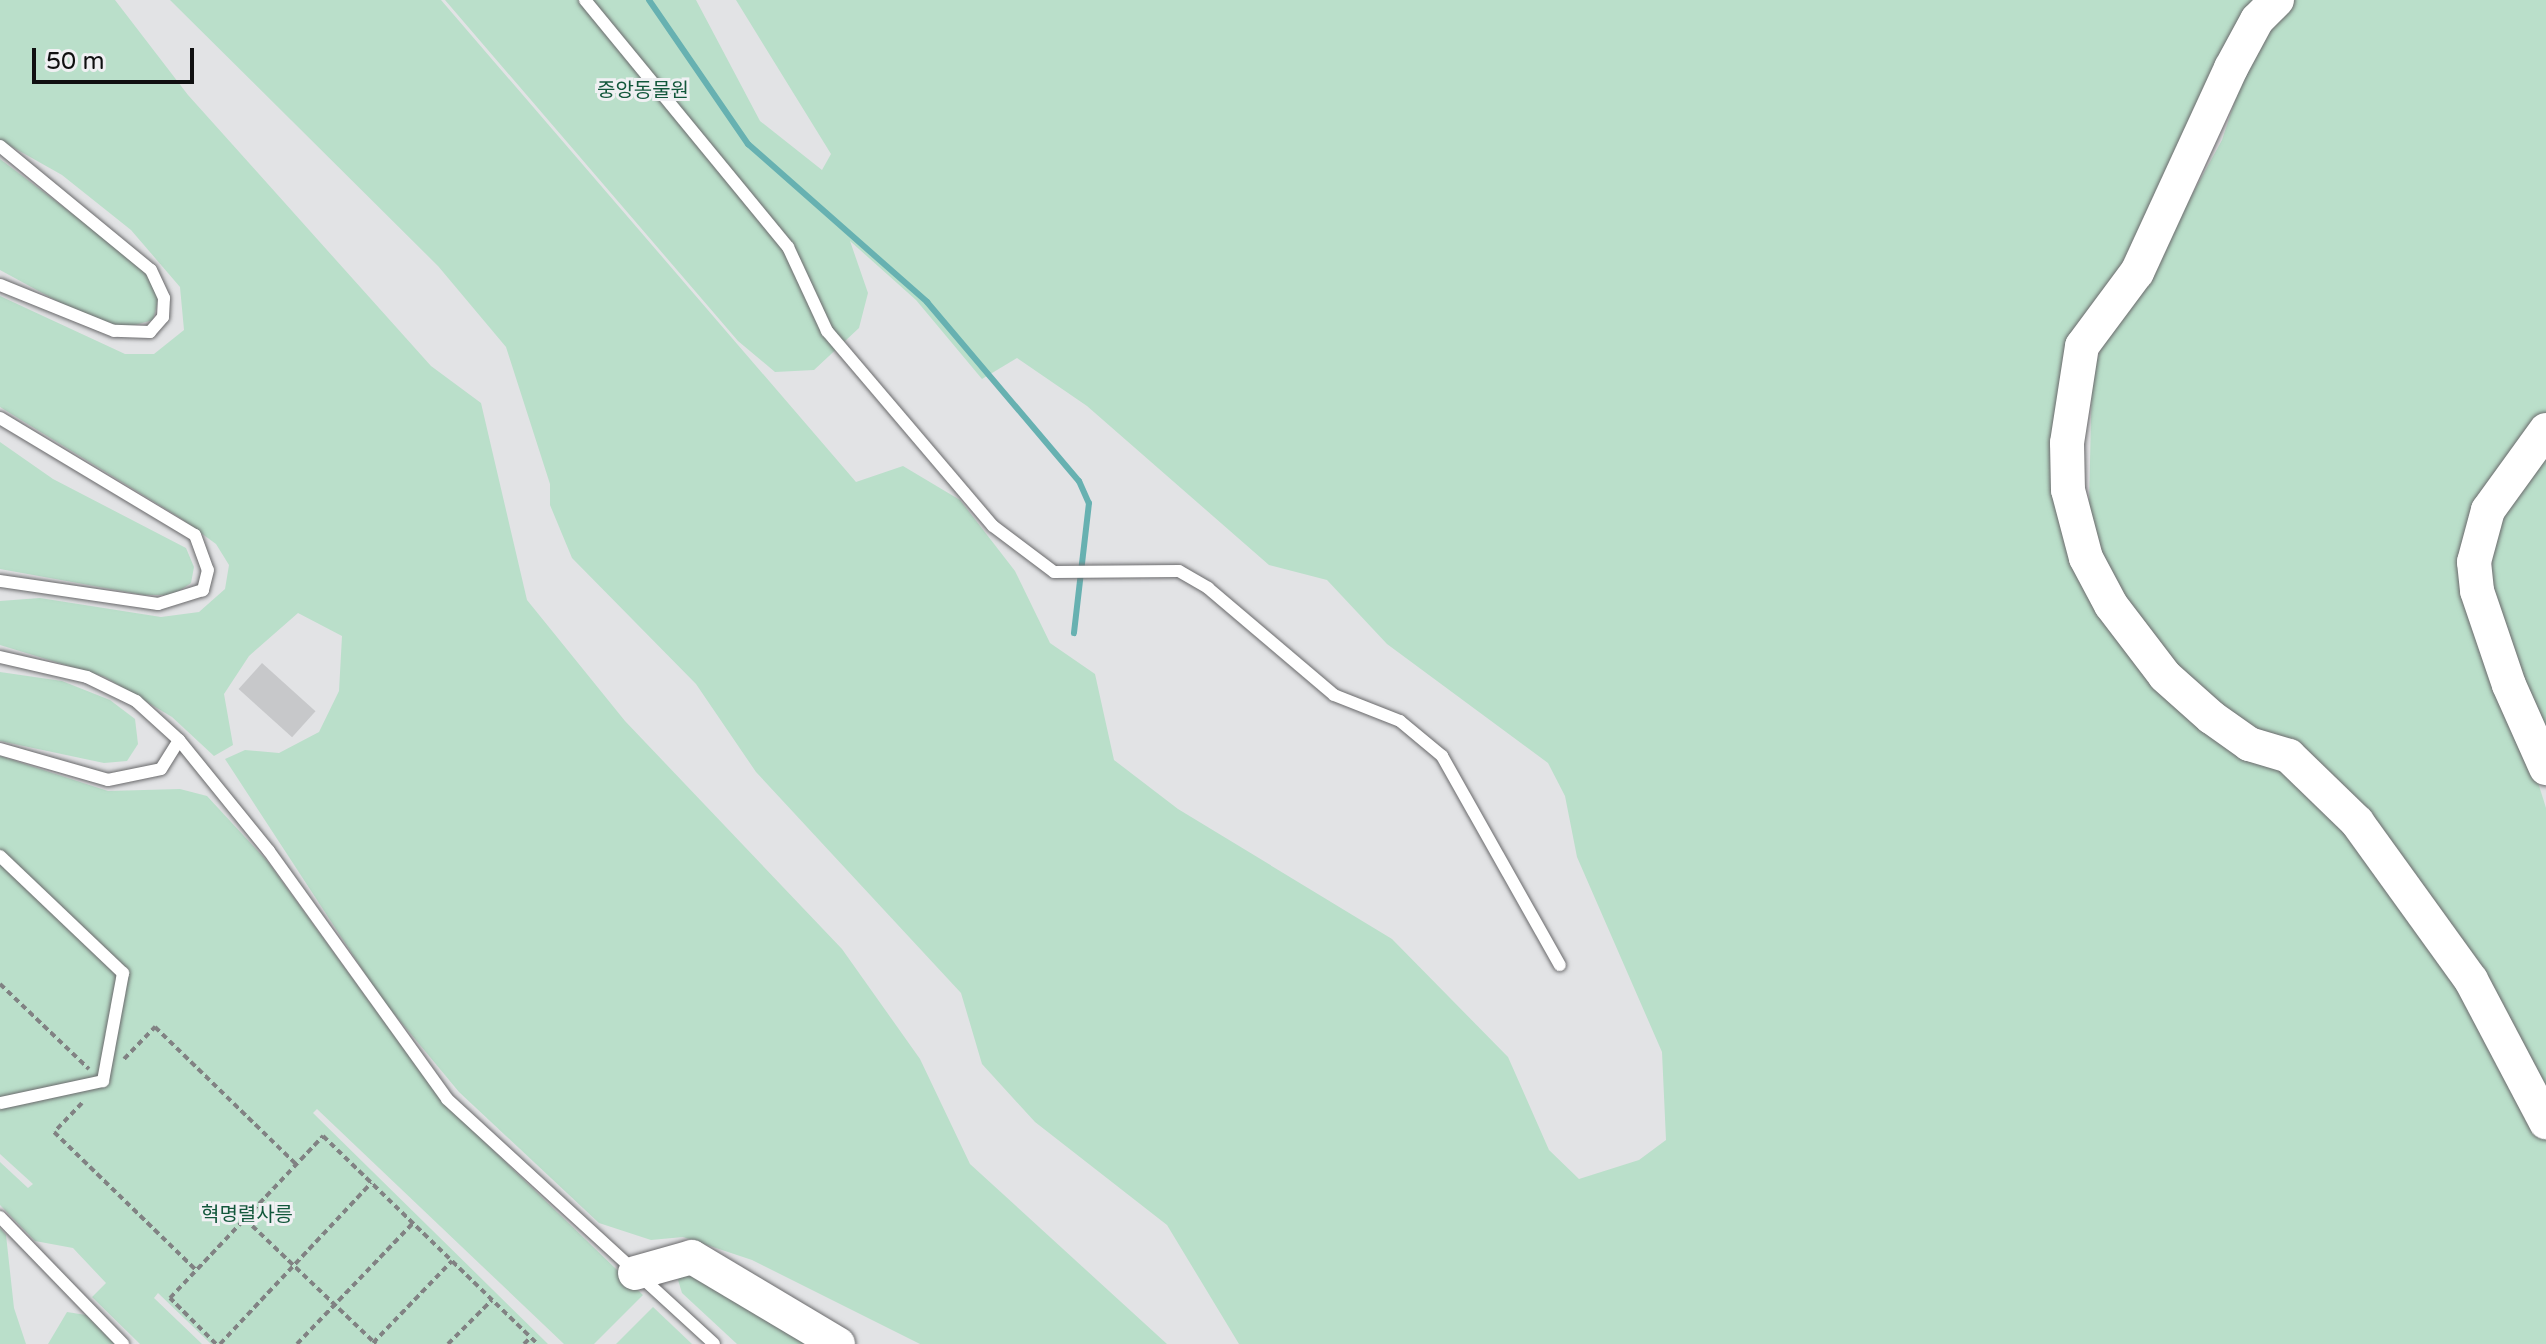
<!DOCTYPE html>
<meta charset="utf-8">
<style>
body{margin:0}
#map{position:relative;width:2546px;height:1344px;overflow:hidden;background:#e2e3e5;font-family:"Varela Round","Noto Sans KR",sans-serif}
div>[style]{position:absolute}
.green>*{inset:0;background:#badfca}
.stream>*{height:6px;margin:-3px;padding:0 3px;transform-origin:3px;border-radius:3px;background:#67b1b1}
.building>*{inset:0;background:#c7c8ca;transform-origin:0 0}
.path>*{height:4px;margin-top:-2px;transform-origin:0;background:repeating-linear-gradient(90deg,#818283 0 6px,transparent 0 10px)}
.roads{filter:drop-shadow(0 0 2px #69696b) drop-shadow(0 0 2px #69696b)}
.lane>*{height:12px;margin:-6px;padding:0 6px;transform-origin:6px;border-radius:6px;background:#fff}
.secondary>*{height:34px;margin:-17px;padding:0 17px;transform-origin:17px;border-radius:17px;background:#fff}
span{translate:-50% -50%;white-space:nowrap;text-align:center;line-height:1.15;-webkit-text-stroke:6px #f0f0f3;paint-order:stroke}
.park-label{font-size:20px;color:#12573b}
.scale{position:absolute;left:32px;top:48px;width:162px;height:36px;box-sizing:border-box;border:4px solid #101011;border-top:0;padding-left:10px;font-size:24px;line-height:28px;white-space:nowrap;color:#101011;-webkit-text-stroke:6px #f0f0f3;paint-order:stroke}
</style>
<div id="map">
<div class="green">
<div style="clip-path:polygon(0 0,115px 0,188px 95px,431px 366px,481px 403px,527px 600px,625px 721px,842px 949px,920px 1059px,970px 1164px,1167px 1344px,920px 1344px,752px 1260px,683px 1237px,651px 1240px,599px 1223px,459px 1092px,381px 998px,225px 759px,245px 750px,279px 753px,319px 732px,339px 691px,342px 636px,298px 613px,249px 656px,224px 694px,233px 745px,214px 756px,172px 717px,105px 677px,0 645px,0 601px,40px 598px,161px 617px,199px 612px,225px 589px,229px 565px,216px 544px,182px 519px,0 407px,0 296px,125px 354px,154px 354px,184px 330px,180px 287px,131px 230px,62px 175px,0 140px)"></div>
<div style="clip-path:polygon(170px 0,441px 0,856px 482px,903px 466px,960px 500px,1015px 571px,1050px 643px,1095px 674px,1114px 760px,1178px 809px,1392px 939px,1508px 1057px,1549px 1150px,1579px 1179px,1639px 1160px,1666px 1140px,1662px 1052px,1577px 857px,1565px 796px,1548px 763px,1387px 644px,1327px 580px,1269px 565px,1087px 406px,1017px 358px,982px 379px,916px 300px,850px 241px,868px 293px,859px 328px,814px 370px,775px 372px,738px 341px,445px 0,696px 0,760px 121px,822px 170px,831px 154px,736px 0,2262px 0,2193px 142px,2105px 294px,2058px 456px,2108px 626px,2293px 774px,2363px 845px,2465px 990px,2546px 1135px,2546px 1344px,1239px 1344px,1167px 1225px,1035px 1122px,982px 1064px,961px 993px,756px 772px,696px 684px,572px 558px,550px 505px,550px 484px,506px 347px,438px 266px)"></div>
<div style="clip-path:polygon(2295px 0,2546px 0,2546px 418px,2466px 551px,2546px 808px,2546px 1089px,2504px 1009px,2255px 730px,2213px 703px,2132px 618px,2104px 558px,2089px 507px,2092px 374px,2107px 331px,2149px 273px,2222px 140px,2255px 40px)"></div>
<div style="clip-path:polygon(0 159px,148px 271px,158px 301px,153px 320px,124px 328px,92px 320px,0 270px)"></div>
<div style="clip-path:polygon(0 442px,53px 479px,186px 548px,194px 567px,191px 583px,173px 595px,144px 595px,0 569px)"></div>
<div style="clip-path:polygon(2546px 451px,2546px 744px,2492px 596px,2492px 545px,2501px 512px)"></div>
<div style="clip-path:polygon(0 672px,62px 681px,110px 700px,135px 719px,138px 744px,127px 761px,104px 763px,0 741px)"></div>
<div style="clip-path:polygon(0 756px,108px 791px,180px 789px,207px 796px,268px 862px,440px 1099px,643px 1295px,594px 1344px,564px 1344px,317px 1109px,313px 1113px,548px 1344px,211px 1344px,158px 1293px,154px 1298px,202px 1344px,140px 1344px,92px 1297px,106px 1283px,73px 1248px,35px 1241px,0 1205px,0 1162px,28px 1188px,33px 1184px,0 1154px)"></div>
<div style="clip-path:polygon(0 1228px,6px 1235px,14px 1308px,26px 1344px,0 1344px)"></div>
<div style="clip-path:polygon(685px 1268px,827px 1344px,737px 1344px,682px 1293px,678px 1280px)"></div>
<div style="clip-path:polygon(653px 1307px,692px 1344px,616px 1344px)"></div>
<div style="clip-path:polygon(67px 1312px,86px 1315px,116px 1344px,48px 1344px)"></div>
</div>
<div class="stream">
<div style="left:649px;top:0;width:175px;rotate:55.5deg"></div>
<div style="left:748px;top:144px;width:239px;rotate:41.4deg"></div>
<div style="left:927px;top:302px;width:235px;rotate:49.7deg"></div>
<div style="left:1079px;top:481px;width:24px;rotate:66deg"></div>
<div style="left:1089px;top:503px;width:131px;rotate:96.6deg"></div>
</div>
<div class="building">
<div style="left:262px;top:663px;width:72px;height:35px;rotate:42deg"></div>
</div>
<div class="path">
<div style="left:0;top:984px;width:123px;rotate:43.7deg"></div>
<div style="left:124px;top:1059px;width:45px;rotate:-45.9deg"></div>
<div style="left:155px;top:1027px;width:197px;rotate:44.2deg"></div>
<div style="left:82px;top:1103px;width:40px;rotate:134deg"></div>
<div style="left:54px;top:1132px;width:198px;rotate:44.2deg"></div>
<div style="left:245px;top:1219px;width:181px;rotate:43.7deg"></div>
<div style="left:373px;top:1343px;width:114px;rotate:-46.1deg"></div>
<div style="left:216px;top:1344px;width:65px;rotate:-135deg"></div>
<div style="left:170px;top:1298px;width:223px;rotate:-46.6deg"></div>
<div style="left:323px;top:1136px;width:299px;rotate:44.1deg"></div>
<div style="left:220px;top:1344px;width:221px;rotate:-46.8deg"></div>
<div style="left:297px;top:1344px;width:168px;rotate:-46.2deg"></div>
<div style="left:448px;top:1344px;width:62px;rotate:-45deg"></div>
<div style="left:524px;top:1344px;width:10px;rotate:-45deg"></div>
</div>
<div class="roads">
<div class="lane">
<div style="left:585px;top:0;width:320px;rotate:50.6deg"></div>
<div style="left:788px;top:247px;width:93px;rotate:65.1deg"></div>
<div style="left:827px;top:331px;width:256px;rotate:49.6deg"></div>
<div style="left:993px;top:526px;width:76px;rotate:37deg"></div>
<div style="left:1054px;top:572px;width:125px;rotate:-0.5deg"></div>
<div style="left:1179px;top:571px;width:34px;rotate:30deg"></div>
<div style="left:1208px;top:588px;width:165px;rotate:40.3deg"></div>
<div style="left:1334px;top:695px;width:71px;rotate:21.5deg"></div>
<div style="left:1400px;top:721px;width:55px;rotate:39.8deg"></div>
<div style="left:1442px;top:756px;width:240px;rotate:60.6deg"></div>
<div style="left:0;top:146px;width:195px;rotate:39.4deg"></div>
<div style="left:151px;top:270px;width:31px;rotate:65deg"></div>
<div style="left:164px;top:298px;width:19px;rotate:93deg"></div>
<div style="left:163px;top:317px;width:20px;rotate:131deg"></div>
<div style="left:150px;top:332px;width:36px;rotate:-178deg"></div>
<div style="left:114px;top:331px;width:123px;rotate:-158deg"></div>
<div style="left:0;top:418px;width:227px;rotate:31deg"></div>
<div style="left:195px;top:535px;width:37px;rotate:70deg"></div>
<div style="left:208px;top:570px;width:21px;rotate:104deg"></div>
<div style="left:203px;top:590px;width:47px;rotate:162.7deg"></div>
<div style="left:158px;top:604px;width:160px;rotate:-171.7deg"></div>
<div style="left:0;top:657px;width:89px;rotate:12.9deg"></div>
<div style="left:87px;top:677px;width:55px;rotate:26.1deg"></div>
<div style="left:136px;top:701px;width:58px;rotate:42.2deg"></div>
<div style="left:179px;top:740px;width:143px;rotate:51deg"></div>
<div style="left:269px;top:851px;width:305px;rotate:54.3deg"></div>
<div style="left:447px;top:1099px;width:362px;rotate:42.5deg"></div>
<div style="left:0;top:749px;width:112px;rotate:16deg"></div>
<div style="left:108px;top:780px;width:54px;rotate:-11.7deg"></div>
<div style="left:161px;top:769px;width:34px;rotate:-58deg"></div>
<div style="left:0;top:856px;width:170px;rotate:43.6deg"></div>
<div style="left:123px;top:973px;width:110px;rotate:100.5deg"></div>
<div style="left:103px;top:1081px;width:105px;rotate:167.9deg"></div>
<div style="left:0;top:1217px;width:177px;rotate:45.9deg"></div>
</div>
<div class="secondary">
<div style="left:2277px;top:0;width:28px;rotate:135deg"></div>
<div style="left:2257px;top:20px;width:55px;rotate:118.4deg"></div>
<div style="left:2231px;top:68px;width:225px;rotate:114.7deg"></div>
<div style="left:2137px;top:272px;width:92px;rotate:126.6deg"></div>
<div style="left:2082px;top:346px;width:98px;rotate:98.8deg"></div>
<div style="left:2067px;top:443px;width:47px;rotate:88.8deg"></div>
<div style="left:2068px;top:490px;width:70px;rotate:75.2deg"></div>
<div style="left:2086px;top:558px;width:53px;rotate:62deg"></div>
<div style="left:2111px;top:605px;width:89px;rotate:52.7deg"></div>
<div style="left:2165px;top:676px;width:62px;rotate:41.7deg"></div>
<div style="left:2211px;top:717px;width:47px;rotate:35.4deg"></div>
<div style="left:2249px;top:744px;width:42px;rotate:16.7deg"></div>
<div style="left:2289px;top:756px;width:95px;rotate:44.1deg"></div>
<div style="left:2357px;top:822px;width:195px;rotate:54.2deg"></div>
<div style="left:2471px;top:980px;width:161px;rotate:62.2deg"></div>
<div style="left:2546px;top:430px;width:99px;rotate:125.9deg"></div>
<div style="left:2488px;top:510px;width:54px;rotate:105.1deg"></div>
<div style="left:2474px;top:562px;width:29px;rotate:84deg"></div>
<div style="left:2477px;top:591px;width:99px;rotate:71.2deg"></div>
<div style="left:2509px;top:685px;width:91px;rotate:66deg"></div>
<div style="left:635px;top:1273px;width:59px;rotate:-15.7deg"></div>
<div style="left:692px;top:1257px;width:170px;rotate:30.8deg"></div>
</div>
</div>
<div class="park-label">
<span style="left:643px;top:91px">중앙동물원</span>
<span style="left:247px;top:1215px">혁명렬사릉</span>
</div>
<div class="scale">50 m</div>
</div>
